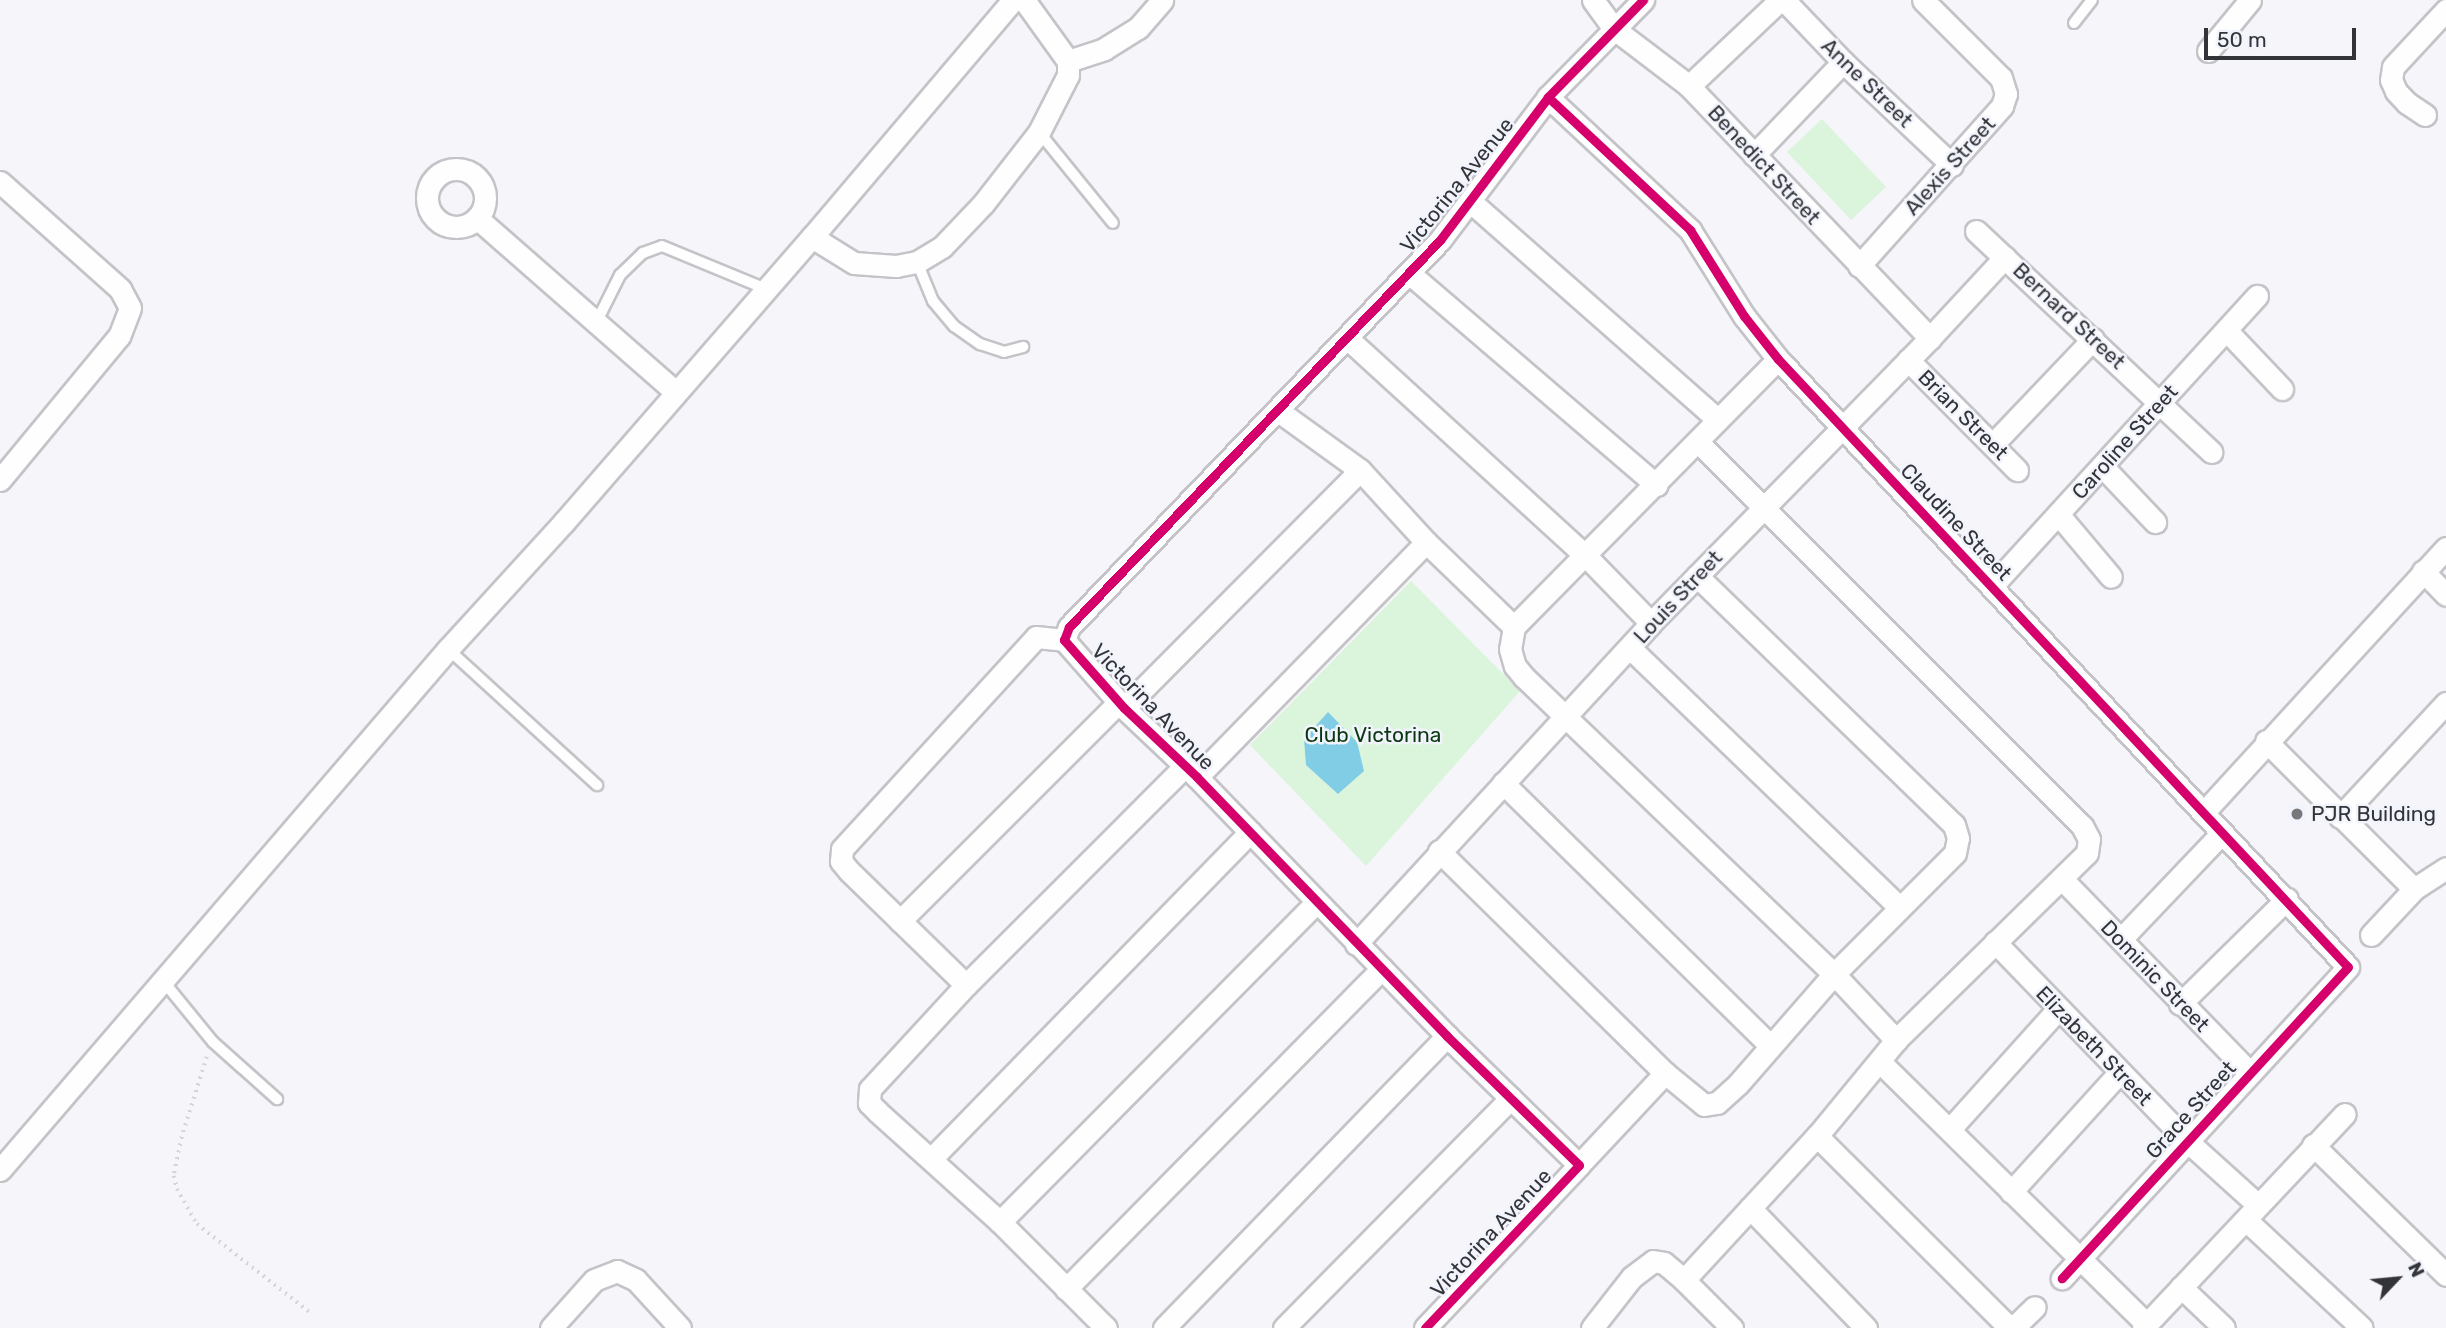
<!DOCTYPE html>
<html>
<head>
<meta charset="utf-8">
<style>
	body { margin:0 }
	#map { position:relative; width:2446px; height:1328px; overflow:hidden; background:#f5f5fa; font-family:Rubik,sans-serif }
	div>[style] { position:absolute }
	.green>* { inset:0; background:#dbf4dc }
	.water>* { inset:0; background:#81cde6 }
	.path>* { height:3.5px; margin-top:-1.75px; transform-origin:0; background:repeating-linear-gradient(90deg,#d4d5d7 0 2px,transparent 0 7px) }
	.roads { filter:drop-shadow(2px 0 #c4c4c8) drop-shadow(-2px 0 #c4c4c8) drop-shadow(0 2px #c4c4c8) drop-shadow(0 -2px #c4c4c8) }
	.service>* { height:10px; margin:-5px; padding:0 5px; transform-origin:5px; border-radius:5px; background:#fefefe }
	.minor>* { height:21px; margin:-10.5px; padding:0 10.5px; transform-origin:10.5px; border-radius:10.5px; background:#fefefe }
	.minor>.ring { margin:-10.5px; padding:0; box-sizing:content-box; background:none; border:21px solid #fefefe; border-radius:50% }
	.cycleway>* { height:9px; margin:-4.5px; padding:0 4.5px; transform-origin:4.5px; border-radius:4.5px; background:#d6006c }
	.dots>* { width:19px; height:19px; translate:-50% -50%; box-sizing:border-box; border:4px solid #f2f4fd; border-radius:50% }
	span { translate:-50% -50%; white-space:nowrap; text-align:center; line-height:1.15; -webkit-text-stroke:5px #f2f4fd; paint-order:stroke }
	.street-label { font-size:21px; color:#333437 }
	.park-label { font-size:21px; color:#0c380f }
	.poi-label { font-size:21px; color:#333437 }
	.left { translate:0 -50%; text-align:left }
	.north { position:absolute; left:2362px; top:1244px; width:70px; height:70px; -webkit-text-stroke:5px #f2f4fd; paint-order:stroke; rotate:64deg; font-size:19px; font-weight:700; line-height:28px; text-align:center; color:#333437 }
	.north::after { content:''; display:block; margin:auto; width:24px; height:32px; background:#333437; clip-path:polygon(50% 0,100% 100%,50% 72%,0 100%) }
	.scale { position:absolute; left:2204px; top:28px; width:152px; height:32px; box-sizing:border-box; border:4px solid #333437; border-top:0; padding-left:9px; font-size:21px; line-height:24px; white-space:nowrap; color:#333437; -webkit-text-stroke:5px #f2f4fd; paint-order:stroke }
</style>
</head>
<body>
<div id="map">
	<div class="green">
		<div style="clip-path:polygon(1822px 119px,1886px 187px,1851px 220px,1787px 152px)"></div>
		<div style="clip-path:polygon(1411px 581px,1520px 691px,1366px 866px,1250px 745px)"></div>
	</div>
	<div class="water">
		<div style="clip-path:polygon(1328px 712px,1357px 742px,1364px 771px,1338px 794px,1306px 765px,1304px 739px)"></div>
	</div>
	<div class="path">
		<div style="left:207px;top:1057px;width:84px;rotate:107.4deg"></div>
		<div style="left:182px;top:1137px;width:40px;rotate:102deg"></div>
		<div style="left:174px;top:1176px;width:13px;rotate:77deg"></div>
		<div style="left:177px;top:1189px;width:40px;rotate:60.3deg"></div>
		<div style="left:197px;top:1224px;width:146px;rotate:38deg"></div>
	</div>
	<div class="roads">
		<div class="service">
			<div style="left:2074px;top:23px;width:29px;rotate:-52deg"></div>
			<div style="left:1039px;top:132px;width:117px;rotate:50.9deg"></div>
			<div style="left:917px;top:262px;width:42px;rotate:67.7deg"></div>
			<div style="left:933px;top:301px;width:33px;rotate:50deg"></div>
			<div style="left:954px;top:326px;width:32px;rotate:35deg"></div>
			<div style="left:980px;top:344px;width:25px;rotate:18deg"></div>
			<div style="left:1004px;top:352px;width:20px;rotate:-15deg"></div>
			<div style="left:596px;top:323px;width:54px;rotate:-63.4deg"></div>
			<div style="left:620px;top:275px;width:32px;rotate:-44deg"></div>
			<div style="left:643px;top:253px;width:20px;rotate:-20deg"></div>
			<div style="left:662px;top:246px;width:113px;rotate:22.5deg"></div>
			<div style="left:448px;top:649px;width:202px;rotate:42.4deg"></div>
			<div style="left:164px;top:982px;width:77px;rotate:50.8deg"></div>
			<div style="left:213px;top:1042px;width:86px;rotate:41.7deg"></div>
		</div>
		<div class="minor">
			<div style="left:1593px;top:0;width:34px;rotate:54deg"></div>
			<div style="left:1613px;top:28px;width:96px;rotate:37.3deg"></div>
			<div style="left:1689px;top:86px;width:349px;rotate:46.3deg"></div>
			<div style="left:1784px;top:0;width:86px;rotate:46.4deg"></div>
			<div style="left:1843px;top:62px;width:150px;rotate:43.4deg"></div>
			<div style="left:2208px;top:51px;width:66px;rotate:-50.5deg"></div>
			<div style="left:1068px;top:61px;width:38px;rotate:-18deg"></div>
			<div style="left:1104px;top:49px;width:40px;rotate:-32deg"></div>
			<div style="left:1138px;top:28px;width:37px;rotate:-49deg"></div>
			<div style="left:1689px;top:86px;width:125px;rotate:-43.4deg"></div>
			<div style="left:1548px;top:97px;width:195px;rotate:43.1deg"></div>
			<div style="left:1690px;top:230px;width:102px;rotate:57.9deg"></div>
			<div style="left:1744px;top:316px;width:55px;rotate:51.7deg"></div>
			<div style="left:1778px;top:359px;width:833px;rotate:46.85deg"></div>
			<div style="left:2348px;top:967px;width:423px;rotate:132.6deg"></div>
			<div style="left:2425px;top:115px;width:22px;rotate:-146deg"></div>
			<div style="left:2407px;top:103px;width:16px;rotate:-133deg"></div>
			<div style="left:2396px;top:91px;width:12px;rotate:-114deg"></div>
			<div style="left:2391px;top:80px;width:13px;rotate:-81deg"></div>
			<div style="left:2393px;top:67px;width:78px;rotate:-47.1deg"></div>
			<div style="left:1754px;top:155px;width:129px;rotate:-46.3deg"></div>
			<div class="ring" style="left:427px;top:169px;width:37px;height:37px"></div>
			<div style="left:0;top:182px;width:161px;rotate:41.7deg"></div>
			<div style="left:120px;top:289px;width:21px;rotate:62deg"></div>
			<div style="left:130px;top:308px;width:30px;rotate:111deg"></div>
			<div style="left:119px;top:336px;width:187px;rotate:129.6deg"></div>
			<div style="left:1471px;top:202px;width:329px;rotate:41.4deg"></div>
			<div style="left:477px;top:218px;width:264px;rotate:41.2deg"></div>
			<div style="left:1976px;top:231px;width:323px;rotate:43.2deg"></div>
			<div style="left:812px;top:237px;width:49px;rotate:31.8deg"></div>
			<div style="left:854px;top:263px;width:42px;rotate:4.1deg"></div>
			<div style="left:896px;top:266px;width:21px;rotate:-11deg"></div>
			<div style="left:917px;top:262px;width:29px;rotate:-31deg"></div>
			<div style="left:942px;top:247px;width:59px;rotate:-46.4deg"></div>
			<div style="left:983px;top:204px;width:91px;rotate:-52.1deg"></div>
			<div style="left:1039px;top:132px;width:64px;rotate:-63deg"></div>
			<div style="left:1068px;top:75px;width:14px;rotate:-90deg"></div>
			<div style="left:1068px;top:61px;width:75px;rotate:-125.8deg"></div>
			<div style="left:1859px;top:266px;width:215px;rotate:-48.2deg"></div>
			<div style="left:2002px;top:106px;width:13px;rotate:-72deg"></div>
			<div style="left:2006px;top:94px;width:17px;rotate:-107deg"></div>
			<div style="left:2001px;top:78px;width:110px;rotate:-135deg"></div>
			<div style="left:1409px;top:273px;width:326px;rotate:40.6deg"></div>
			<div style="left:2227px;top:331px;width:80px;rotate:46.5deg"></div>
			<div style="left:1347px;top:338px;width:323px;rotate:42.4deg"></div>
			<div style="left:1586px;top:556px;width:93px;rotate:45.9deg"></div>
			<div style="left:1778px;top:359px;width:376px;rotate:134.6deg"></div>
			<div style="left:1514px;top:627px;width:22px;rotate:100deg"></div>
			<div style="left:1510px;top:649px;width:18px;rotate:74deg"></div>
			<div style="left:1515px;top:666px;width:14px;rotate:51deg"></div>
			<div style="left:1524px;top:677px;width:429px;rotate:43.8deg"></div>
			<div style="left:1834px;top:974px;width:91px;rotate:46.8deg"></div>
			<div style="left:1908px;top:360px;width:155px;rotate:45.3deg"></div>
			<div style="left:1277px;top:410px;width:102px;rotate:35.9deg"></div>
			<div style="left:1360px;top:470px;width:98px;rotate:47.5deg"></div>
			<div style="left:1426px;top:542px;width:122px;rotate:44deg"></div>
			<div style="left:1993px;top:444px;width:145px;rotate:-46.4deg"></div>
			<div style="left:2103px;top:467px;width:76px;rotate:46.6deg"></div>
			<div style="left:2058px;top:514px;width:82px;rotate:49.9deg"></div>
			<div style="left:2423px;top:571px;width:33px;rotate:46deg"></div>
			<div style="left:1992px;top:586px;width:393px;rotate:-47.6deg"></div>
			<div style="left:1630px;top:648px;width:373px;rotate:43.9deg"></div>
			<div style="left:1124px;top:708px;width:335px;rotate:-45.2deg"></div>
			<div style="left:2266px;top:741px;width:209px;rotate:45deg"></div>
			<div style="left:2414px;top:889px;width:38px;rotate:-33deg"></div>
			<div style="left:1197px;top:777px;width:328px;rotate:-45.7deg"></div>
			<div style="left:1503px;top:783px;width:375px;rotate:44.5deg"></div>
			<div style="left:2204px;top:812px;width:358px;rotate:-47.5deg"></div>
			<div style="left:2340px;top:817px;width:156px;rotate:-47.1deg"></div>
			<div style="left:1439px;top:851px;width:317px;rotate:44.5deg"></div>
			<div style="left:1665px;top:1073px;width:50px;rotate:39.4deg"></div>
			<div style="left:1704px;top:1105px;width:13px;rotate:-9deg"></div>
			<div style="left:1717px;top:1103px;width:28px;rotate:-42deg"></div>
			<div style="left:1738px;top:1084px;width:146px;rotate:-48.9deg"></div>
			<div style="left:1834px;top:974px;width:171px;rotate:-45deg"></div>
			<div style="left:1955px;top:853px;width:15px;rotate:-79deg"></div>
			<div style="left:1958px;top:838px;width:14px;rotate:-107deg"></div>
			<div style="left:1954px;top:825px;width:358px;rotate:-135.9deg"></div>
			<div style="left:2062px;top:879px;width:269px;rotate:45.9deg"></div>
			<div style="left:900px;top:921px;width:310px;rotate:-45deg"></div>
			<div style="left:2371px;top:935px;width:63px;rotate:-46.9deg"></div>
			<div style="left:2121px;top:939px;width:146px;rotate:-46.4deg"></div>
			<div style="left:1995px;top:942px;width:275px;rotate:46deg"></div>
			<div style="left:2186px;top:1140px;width:97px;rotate:42.1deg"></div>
			<div style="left:1356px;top:944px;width:436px;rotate:-47.4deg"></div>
			<div style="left:1651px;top:623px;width:399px;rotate:-45.6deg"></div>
			<div style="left:1930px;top:338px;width:110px;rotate:-47.2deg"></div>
			<div style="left:966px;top:985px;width:163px;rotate:-135.7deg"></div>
			<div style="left:849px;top:871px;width:13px;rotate:-129deg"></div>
			<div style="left:841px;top:861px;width:12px;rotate:-85deg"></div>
			<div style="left:842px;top:849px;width:287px;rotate:-47.5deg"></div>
			<div style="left:1036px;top:637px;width:28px;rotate:6deg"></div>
			<div style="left:2180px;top:1004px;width:150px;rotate:-44.5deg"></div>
			<div style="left:1880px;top:1062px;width:374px;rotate:44.5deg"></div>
			<div style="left:1950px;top:1129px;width:161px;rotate:-48deg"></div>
			<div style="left:1817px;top:1136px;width:272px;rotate:44.9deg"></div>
			<div style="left:2313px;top:1145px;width:186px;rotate:44.3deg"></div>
			<div style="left:931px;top:1159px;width:457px;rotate:-45.7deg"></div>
			<div style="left:1579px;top:1165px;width:126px;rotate:-46.9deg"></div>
			<div style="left:0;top:1170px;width:687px;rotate:-49.31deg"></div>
			<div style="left:448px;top:649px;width:172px;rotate:-47.6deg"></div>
			<div style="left:564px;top:522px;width:378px;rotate:-49deg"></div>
			<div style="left:812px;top:237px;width:311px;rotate:-49.7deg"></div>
			<div style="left:2011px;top:1192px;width:161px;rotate:-47.8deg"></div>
			<div style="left:1750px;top:1208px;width:167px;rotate:46deg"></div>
			<div style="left:2246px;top:1220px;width:158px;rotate:43deg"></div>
			<div style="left:1000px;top:1222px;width:450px;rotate:-45.3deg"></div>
			<div style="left:1684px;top:1280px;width:196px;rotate:-47.3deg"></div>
			<div style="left:1817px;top:1136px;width:124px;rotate:-50.5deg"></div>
			<div style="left:1896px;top:1040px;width:267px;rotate:-44.4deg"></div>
			<div style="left:2087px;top:853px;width:14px;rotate:-82deg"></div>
			<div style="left:2089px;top:839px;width:15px;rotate:-118deg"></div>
			<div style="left:2082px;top:826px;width:542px;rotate:-135deg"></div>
			<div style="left:2181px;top:1287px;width:59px;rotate:43.6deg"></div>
			<div style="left:1066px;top:1289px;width:450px;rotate:-45.4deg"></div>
			<div style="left:551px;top:1328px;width:64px;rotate:-48.1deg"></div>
			<div style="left:594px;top:1280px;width:25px;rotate:-21deg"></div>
			<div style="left:617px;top:1271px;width:21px;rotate:25deg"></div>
			<div style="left:636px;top:1280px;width:65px;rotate:47.5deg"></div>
			<div style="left:1106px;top:1328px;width:150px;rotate:-135deg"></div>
			<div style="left:1000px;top:1222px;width:164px;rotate:-138deg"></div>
			<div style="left:878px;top:1112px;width:13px;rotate:-135deg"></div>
			<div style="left:869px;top:1103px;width:14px;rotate:-86deg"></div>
			<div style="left:870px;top:1089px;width:142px;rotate:-47.3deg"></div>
			<div style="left:966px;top:985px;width:310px;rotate:-45deg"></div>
			<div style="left:1164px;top:1328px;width:407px;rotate:-45.9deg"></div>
			<div style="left:1284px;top:1328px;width:323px;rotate:-45.4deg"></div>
			<div style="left:1425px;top:1328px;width:224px;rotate:-46.6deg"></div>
			<div style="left:1579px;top:1165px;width:185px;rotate:-135.7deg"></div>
			<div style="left:1447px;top:1036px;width:360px;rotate:-134deg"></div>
			<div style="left:1197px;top:777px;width:100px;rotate:-136.6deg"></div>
			<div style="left:1124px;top:708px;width:91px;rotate:-131.4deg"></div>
			<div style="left:1064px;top:640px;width:14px;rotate:-69deg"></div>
			<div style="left:1069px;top:627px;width:536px;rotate:-46.21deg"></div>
			<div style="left:1440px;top:240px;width:179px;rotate:-52.9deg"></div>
			<div style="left:1548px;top:97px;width:136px;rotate:-45.6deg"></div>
			<div style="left:1592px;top:1328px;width:65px;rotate:-51.9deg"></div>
			<div style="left:1632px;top:1277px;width:26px;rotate:-37deg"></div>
			<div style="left:1653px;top:1261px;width:11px;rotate:10deg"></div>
			<div style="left:1664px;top:1263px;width:26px;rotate:40deg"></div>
			<div style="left:1684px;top:1280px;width:68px;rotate:45deg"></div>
			<div style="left:2013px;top:1328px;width:30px;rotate:-44deg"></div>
			<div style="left:2143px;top:1328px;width:294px;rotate:-46.7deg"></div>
		</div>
	</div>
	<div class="cycleway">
		<div style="left:1548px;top:97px;width:195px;rotate:43.1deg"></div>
		<div style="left:1690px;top:230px;width:102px;rotate:57.9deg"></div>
		<div style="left:1744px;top:316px;width:55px;rotate:51.7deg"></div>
		<div style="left:1778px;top:359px;width:833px;rotate:46.85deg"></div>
		<div style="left:2348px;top:967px;width:423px;rotate:132.6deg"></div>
		<div style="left:1425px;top:1328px;width:224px;rotate:-46.6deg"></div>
		<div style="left:1579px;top:1165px;width:185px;rotate:-135.7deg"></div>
		<div style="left:1447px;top:1036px;width:360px;rotate:-134deg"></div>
		<div style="left:1197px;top:777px;width:100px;rotate:-136.6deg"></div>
		<div style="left:1124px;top:708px;width:91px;rotate:-131.4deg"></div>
		<div style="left:1064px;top:640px;width:14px;rotate:-69deg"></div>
		<div style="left:1069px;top:627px;width:536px;rotate:-46.21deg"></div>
		<div style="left:1440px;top:240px;width:179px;rotate:-52.9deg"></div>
		<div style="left:1548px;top:97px;width:136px;rotate:-45.6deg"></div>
	</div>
	<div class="dots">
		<div style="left:2297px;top:814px;background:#77787b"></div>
	</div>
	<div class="street-label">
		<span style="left:1867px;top:83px;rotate:44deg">Anne Street</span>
		<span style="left:1764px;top:165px;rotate:47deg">Benedict Street</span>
		<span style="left:1950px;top:166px;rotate:-48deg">Alexis Street</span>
		<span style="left:1457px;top:185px;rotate:-51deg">Victorina Avenue</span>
		<span style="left:2069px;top:316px;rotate:43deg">Bernard Street</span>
		<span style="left:1963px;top:415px;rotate:45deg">Brian Street</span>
		<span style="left:2125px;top:442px;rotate:-48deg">Caroline Street</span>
		<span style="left:1956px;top:522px;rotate:47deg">Claudine Street</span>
		<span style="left:1678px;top:597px;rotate:-47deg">Louis Street</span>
		<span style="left:1153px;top:707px;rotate:46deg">Victorina Avenue</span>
		<span style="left:2155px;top:976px;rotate:46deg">Dominic Street</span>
		<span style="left:2094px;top:1046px;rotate:46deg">Elizabeth Street</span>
		<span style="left:2191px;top:1110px;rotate:-48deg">Grace Street</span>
		<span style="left:1491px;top:1233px;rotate:-47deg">Victorina Avenue</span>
	</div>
	<div class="park-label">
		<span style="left:1373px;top:735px">Club Victorina</span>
	</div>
	<div class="poi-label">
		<span class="left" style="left:2311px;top:814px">PJR Building</span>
	</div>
	<div class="north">N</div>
	<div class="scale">50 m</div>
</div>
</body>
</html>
